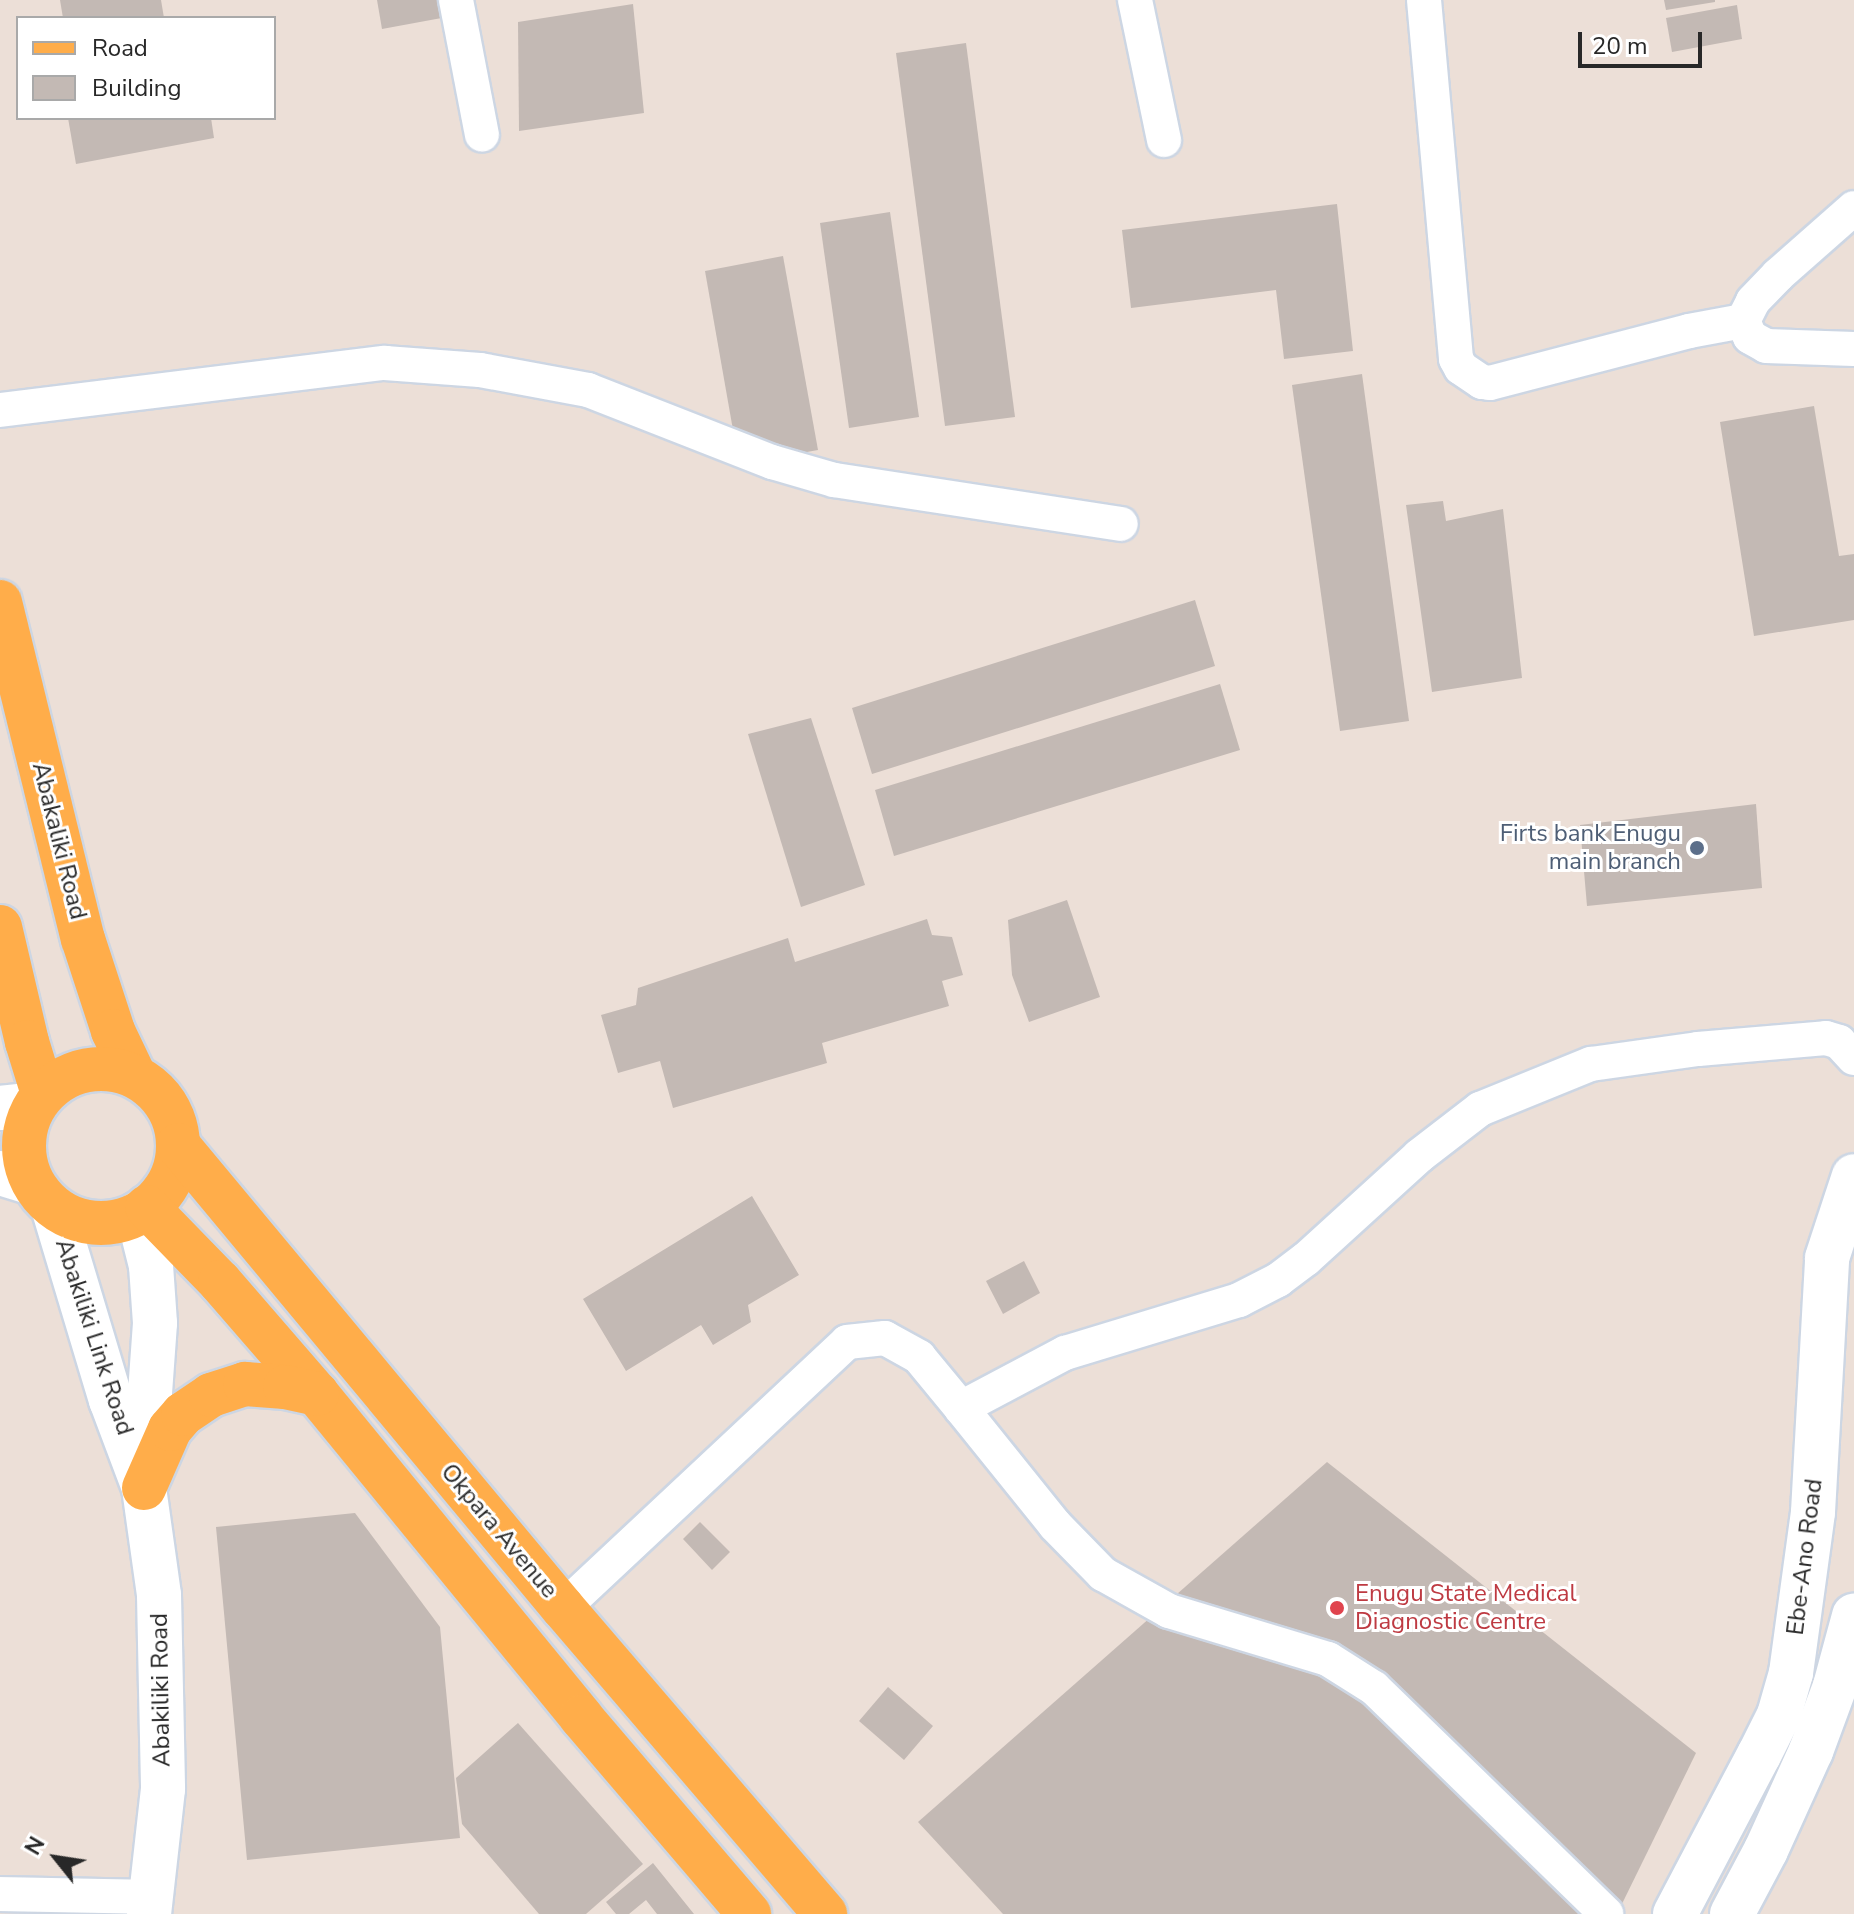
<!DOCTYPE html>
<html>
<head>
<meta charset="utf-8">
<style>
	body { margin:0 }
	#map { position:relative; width:1854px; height:1914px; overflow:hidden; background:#ecdfd7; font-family:"Nunito Sans",sans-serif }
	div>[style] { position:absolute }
	.building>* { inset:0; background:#c3b9b4 }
	.roads { filter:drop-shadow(2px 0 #cdd6e3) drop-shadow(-2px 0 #cdd6e3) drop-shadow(0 2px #cdd6e3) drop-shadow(0 -2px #cdd6e3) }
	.street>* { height:34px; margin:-17px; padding:0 17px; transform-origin:17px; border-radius:17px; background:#fff }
	.secondary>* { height:44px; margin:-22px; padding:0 22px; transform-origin:22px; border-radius:22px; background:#fff }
	.primary>* { height:44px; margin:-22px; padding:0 22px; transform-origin:22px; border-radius:22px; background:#ffad4a }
	.primary>.ring { margin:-22px; padding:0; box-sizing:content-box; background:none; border:44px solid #ffad4a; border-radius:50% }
	.dots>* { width:22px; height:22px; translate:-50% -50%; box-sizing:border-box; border:4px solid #fff; border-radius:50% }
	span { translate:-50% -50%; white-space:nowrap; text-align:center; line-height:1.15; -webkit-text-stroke:6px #fff; paint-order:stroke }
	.service-label { font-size:24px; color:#4e5e75 }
	.right { translate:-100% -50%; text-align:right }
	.street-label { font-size:24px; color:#282828 }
	.health-label { font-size:24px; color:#be3a42 }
	.left { translate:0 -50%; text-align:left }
	.legend { position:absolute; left:16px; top:16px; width:260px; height:104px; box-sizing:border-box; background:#fff; border:2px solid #a9a9a9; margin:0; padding:10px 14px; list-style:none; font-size:24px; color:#282828 }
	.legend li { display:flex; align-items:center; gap:16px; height:40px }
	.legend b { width:40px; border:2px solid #a9a9a9 }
	.north { position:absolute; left:16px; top:1818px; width:80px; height:80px; -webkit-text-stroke:6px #fff; paint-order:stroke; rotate:300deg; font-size:22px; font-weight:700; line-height:32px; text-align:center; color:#282828 }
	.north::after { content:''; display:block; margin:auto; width:28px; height:36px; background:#282828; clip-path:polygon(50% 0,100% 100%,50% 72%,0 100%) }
	.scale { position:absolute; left:1578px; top:32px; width:124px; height:36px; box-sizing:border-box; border:4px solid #282828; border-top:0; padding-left:10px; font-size:24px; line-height:28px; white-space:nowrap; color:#282828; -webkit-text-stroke:6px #fff; paint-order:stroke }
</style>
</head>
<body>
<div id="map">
	<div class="building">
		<div style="clip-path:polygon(60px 0,161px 0,164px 18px,63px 18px)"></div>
		<div style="clip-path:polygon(377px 0,445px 0,447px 17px,382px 29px)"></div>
		<div style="clip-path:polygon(1664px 0,1715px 0,1715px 2px,1666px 10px)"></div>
		<div style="clip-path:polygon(633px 4px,644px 113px,519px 131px,518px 22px)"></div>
		<div style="clip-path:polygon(1737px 5px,1742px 39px,1672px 52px,1666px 18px)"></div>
		<div style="clip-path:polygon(966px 43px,1015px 417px,945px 426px,896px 53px)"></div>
		<div style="clip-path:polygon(68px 118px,211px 118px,214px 138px,76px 164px)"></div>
		<div style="clip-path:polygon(1337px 204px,1353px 351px,1284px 359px,1276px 290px,1131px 308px,1122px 230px)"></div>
		<div style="clip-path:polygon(890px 212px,919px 417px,849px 428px,820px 223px)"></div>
		<div style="clip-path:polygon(783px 256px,818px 450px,790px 455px,733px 430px,705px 271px)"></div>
		<div style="clip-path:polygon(1362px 374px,1409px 721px,1340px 731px,1292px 385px)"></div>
		<div style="clip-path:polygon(1814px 406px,1839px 556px,1854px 554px,1854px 620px,1754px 636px,1720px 422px)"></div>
		<div style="clip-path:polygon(1443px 501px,1446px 521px,1503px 509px,1522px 678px,1432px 692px,1406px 505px)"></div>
		<div style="clip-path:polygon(1195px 600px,1215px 666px,872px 774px,852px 708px)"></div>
		<div style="clip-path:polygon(1220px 684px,1240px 750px,894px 856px,875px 790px)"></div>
		<div style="clip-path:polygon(811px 718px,865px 885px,801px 907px,748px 734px)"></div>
		<div style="clip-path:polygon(1756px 804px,1762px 888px,1587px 906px,1580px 825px)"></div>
		<div style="clip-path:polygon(1067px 900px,1100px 997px,1029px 1022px,1012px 975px,1008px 920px)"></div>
		<div style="clip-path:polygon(927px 919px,932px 935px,952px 937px,963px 975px,942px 981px,949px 1006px,822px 1043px,827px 1063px,673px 1108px,660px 1061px,618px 1073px,601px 1015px,636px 1005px,638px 988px,788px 938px,795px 962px)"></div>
		<div style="clip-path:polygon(752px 1196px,799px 1275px,748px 1305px,751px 1322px,713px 1345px,701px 1325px,626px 1371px,583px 1299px)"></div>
		<div style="clip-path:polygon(1024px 1261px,1040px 1293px,1003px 1314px,986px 1281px)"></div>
		<div style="clip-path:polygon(1327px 1462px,1696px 1753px,1617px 1914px,1003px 1914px,918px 1822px)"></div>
		<div style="clip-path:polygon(355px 1513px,440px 1627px,460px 1838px,247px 1860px,216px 1527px)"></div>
		<div style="clip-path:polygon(700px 1522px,730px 1552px,712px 1570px,683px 1539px)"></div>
		<div style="clip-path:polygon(888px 1687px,933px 1726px,904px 1760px,859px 1721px)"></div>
		<div style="clip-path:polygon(518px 1723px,643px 1864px,586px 1914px,539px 1914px,462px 1824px,456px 1778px)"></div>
		<div style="clip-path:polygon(653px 1863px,694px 1914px,657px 1914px,646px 1900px,629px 1914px,616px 1914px,606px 1902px)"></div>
	</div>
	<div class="roads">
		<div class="street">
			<div style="left:456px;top:0;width:137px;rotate:79.1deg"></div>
			<div style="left:1135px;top:0;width:143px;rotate:78.3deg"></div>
			<div style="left:1424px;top:0;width:360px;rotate:84.9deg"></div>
			<div style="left:1456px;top:359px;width:10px;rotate:61deg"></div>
			<div style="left:1461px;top:368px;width:25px;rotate:34deg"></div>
			<div style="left:1482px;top:382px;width:8px;rotate:7deg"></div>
			<div style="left:1490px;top:383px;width:206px;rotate:-14.6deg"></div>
			<div style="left:1689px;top:331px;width:55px;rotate:-10.5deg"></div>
			<div style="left:1743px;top:321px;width:22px;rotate:-63deg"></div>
			<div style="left:1753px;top:301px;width:36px;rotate:-46deg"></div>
			<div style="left:1778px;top:275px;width:101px;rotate:-41.4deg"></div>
			<div style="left:1743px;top:321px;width:17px;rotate:66deg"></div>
			<div style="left:1750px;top:337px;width:18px;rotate:29deg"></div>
			<div style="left:1766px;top:346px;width:88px;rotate:2deg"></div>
			<div style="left:0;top:410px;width:388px;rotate:-7deg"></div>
			<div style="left:385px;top:363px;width:95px;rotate:4.2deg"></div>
			<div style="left:480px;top:370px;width:110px;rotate:10.5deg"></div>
			<div style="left:588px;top:390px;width:198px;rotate:21.4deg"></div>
			<div style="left:772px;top:462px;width:65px;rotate:16.2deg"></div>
			<div style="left:834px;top:480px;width:290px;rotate:8.7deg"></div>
			<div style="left:961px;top:1408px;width:150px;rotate:51.2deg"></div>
			<div style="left:1055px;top:1525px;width:69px;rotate:45.6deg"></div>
			<div style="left:1103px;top:1574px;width:76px;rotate:29.3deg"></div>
			<div style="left:1169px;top:1611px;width:166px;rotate:16.8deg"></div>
			<div style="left:1328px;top:1659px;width:54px;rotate:32.2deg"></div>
			<div style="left:1374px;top:1688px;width:324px;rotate:44.2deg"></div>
			<div style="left:563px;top:1608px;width:389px;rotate:-43.1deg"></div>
			<div style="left:847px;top:1342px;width:38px;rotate:-6deg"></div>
			<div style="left:885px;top:1338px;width:39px;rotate:29deg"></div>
			<div style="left:919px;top:1357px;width:66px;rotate:50.5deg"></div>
			<div style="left:961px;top:1408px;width:118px;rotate:-27.9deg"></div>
			<div style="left:1065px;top:1353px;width:182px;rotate:-16.9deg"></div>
			<div style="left:1239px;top:1300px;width:44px;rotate:-27.1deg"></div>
			<div style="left:1278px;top:1280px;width:35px;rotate:-37deg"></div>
			<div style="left:1306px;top:1259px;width:153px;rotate:-42.3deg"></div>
			<div style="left:1419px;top:1156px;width:77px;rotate:-37.6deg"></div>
			<div style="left:1480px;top:1109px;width:120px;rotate:-22.1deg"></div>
			<div style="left:1591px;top:1064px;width:108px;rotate:-8deg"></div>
			<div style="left:1698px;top:1049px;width:128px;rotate:-4.9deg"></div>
			<div style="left:1826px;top:1038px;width:14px;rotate:17deg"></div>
			<div style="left:1839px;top:1042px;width:22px;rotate:47deg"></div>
			<div style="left:0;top:1894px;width:153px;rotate:1.1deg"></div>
		</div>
		<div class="secondary">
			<div style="left:0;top:1108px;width:36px;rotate:-6deg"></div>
			<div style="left:0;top:1173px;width:34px;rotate:17deg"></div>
			<div style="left:53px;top:1207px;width:202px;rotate:73.3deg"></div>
			<div style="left:111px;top:1400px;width:94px;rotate:69.4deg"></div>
			<div style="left:144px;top:1488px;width:108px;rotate:82deg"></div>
			<div style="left:159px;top:1595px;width:194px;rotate:88.8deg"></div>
			<div style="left:163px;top:1789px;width:126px;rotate:96.4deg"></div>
			<div style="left:138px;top:1466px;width:74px;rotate:-80.7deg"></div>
			<div style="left:150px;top:1393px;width:70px;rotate:-85.9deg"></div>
			<div style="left:155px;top:1323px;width:57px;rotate:-94deg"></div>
			<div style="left:151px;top:1266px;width:54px;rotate:-104deg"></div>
			<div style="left:1675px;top:1914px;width:180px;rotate:-62.2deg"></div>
			<div style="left:1759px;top:1755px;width:45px;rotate:-63.4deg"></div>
			<div style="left:1779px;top:1715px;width:44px;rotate:-74.1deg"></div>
			<div style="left:1791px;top:1673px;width:162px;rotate:-82.2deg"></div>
			<div style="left:1813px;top:1512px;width:254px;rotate:-86.8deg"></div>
			<div style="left:1827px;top:1258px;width:86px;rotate:-71.8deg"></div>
			<div style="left:1732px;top:1914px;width:72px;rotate:-62deg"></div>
			<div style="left:1766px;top:1850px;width:109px;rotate:-65.6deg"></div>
			<div style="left:1811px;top:1751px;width:69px;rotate:-69.7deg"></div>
			<div style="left:1835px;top:1686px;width:73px;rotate:-74.8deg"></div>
		</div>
		<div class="primary">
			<div style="left:0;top:602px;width:347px;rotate:76.2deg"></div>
			<div style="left:83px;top:939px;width:97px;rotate:71.9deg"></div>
			<div style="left:113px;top:1031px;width:49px;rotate:64.5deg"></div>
			<div style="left:0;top:927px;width:118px;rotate:76.8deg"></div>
			<div style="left:27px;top:1042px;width:54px;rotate:72.9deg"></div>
			<div class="ring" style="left:24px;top:1069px;width:110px;height:110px"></div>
			<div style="left:178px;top:1145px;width:602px;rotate:50.26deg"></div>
			<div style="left:563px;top:1608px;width:403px;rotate:49.4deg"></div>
			<div style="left:147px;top:1207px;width:105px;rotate:45.8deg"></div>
			<div style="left:220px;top:1282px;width:148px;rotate:49.1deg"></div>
			<div style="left:317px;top:1394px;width:417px;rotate:50.7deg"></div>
			<div style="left:581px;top:1717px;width:259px;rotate:49.5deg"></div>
			<div style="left:144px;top:1488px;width:64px;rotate:-66.2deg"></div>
			<div style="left:170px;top:1429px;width:20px;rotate:-49deg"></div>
			<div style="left:183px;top:1414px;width:34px;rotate:-34deg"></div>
			<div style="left:211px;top:1395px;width:36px;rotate:-18deg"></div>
			<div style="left:245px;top:1384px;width:40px;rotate:4.3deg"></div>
			<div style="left:285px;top:1387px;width:33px;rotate:12deg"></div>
		</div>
	</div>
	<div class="dots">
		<div style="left:1697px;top:848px;background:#5c6f8a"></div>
		<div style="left:1337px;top:1608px;background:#e0444e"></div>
	</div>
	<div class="service-label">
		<span class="right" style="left:1681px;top:848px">Firts bank Enugu<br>main branch</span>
	</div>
	<div class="street-label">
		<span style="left:59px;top:841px;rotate:76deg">Abakaliki Road</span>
		<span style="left:94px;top:1337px;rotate:72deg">Abakiliki Link Road</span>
		<span style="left:499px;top:1531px;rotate:50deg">Okpara Avenue</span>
		<span style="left:1805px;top:1557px;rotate:-83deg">Ebe-Ano Road</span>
		<span style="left:161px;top:1690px;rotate:-91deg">Abakiliki Road</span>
	</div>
	<div class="health-label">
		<span class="left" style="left:1355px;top:1608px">Enugu State Medical<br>Diagnostic Centre</span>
	</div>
	<ul class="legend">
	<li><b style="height:10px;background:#ffad4a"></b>Road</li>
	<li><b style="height:22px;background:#c3b9b4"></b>Building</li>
	</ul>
	<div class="north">N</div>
	<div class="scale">20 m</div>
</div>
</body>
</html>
